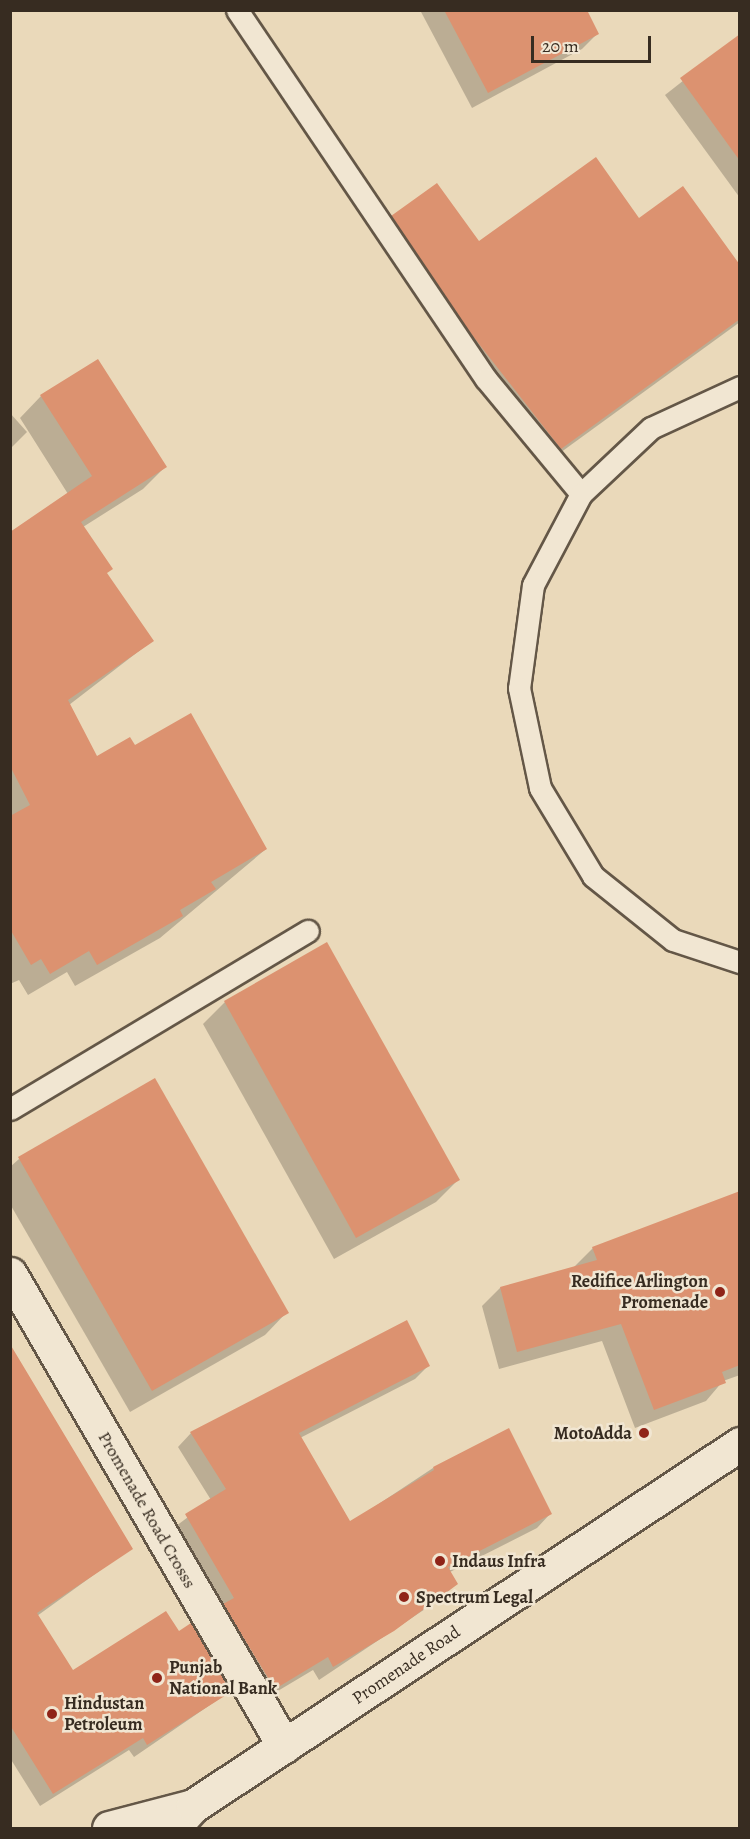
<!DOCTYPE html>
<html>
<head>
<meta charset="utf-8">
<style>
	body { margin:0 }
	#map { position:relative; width:750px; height:1839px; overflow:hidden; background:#ead9ba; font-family:Alegreya,serif }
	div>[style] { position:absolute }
	.shadow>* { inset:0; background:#0003 }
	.building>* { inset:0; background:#dc9270 }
	.roads { filter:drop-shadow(2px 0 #645747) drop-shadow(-2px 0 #645747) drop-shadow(0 2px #645747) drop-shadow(0 -2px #645747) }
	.lane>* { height:21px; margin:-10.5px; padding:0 10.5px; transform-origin:10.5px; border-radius:10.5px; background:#f1e6d2 }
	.street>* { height:33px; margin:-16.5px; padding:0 16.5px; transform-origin:16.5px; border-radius:16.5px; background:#f1e6d2 }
	.secondary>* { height:33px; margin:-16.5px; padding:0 16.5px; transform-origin:16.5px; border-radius:16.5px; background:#f1e6d2 }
	.dots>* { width:16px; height:16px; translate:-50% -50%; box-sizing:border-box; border:3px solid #f1e6d2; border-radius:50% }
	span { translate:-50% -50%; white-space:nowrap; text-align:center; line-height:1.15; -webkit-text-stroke:5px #f1e6d2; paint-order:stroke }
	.poi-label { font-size:18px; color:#372c21; font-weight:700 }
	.right { translate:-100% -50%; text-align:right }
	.left { translate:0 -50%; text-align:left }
	.street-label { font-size:18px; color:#372c21 }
	.frame { position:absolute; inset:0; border:12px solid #372c21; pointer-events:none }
	.scale { position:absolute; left:531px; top:36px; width:120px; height:27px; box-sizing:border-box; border:3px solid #372c21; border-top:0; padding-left:8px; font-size:18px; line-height:21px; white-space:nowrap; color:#372c21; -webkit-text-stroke:4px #f1e6d2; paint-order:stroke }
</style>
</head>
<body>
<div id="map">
	<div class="shadow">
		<div style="clip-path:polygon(420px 10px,585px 10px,598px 33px,582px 49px,472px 108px)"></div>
		<div style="clip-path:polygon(740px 36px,740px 198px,665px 95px)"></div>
		<div style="clip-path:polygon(392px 217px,478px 243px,639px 220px,740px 267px,740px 322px,542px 466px,448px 344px,374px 234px)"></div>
		<div style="clip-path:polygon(41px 396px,165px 467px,143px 489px,83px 527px,106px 574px,152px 641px,69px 705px,97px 758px,134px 747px,266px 849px,160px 938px,75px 986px,67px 972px,28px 995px,19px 980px,10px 984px,10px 533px,68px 494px,20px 418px)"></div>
		<div style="clip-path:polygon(10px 413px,27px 432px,10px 449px)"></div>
		<div style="clip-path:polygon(225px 1002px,458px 1180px,436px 1202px,334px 1259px,203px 1024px)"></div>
		<div style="clip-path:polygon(19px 1159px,287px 1312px,265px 1335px,130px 1412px,10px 1204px,10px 1167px)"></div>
		<div style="clip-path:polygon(740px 1192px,740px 1375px,723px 1381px,706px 1401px,635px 1428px,602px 1341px,499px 1369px,482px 1306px,500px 1288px,573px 1268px,593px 1248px)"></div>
		<div style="clip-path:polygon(10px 1349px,131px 1548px,37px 1616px,72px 1672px,178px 1633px,229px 1692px,134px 1757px,129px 1750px,40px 1806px,10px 1758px)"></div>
		<div style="clip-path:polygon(429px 1365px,415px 1379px,300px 1438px,350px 1523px,433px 1468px,550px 1514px,537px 1528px,450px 1572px,456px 1583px,443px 1597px,319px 1680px,313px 1670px,261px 1701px,172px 1529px,211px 1500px,178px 1447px,191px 1433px)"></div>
	</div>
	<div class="building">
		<div style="clip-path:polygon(444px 10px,587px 10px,599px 34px,488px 93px)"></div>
		<div style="clip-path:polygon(740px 34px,740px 161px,680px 78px)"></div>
		<div style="clip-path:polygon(596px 157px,639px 218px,683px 186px,740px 265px,740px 319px,561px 449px,465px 326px,391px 216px,437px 183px,479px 241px)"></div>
		<div style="clip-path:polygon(98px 359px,167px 467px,81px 522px,113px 569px,107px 573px,154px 641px,68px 700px,97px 756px,130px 737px,135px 745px,191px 713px,267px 849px,211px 882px,216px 889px,180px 910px,183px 916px,97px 965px,89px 951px,50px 974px,41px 959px,31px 965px,10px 929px,10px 816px,30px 805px,10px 766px,10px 532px,92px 476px,40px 395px)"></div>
		<div style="clip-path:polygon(327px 942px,460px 1180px,356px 1238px,224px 1001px)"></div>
		<div style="clip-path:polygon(155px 1078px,289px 1313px,152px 1391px,18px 1157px)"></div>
		<div style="clip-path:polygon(740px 1191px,740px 1365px,722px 1372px,726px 1383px,654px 1410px,621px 1324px,517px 1352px,500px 1287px,597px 1260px,592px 1247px)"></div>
		<div style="clip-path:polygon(407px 1320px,430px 1366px,299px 1433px,350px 1521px,434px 1470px,433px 1467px,509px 1428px,552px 1514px,448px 1567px,458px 1584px,394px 1631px,333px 1667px,328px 1657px,275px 1689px,223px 1604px,234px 1598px,185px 1514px,226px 1489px,190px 1432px)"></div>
		<div style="clip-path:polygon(10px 1344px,133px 1549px,37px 1613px,73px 1670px,166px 1611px,179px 1631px,191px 1623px,231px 1692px,147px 1745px,143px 1738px,53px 1794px,10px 1725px)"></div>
	</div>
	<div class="roads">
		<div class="lane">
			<div style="left:237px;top:10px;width:445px;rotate:56deg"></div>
			<div style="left:486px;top:379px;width:149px;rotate:50.4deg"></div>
			<div style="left:740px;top:387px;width:98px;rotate:155.3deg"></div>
			<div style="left:651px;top:428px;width:96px;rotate:136.7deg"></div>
			<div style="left:581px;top:494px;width:103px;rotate:117.8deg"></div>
			<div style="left:533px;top:585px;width:104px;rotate:97.7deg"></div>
			<div style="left:519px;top:688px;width:102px;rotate:78.1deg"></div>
			<div style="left:540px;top:788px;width:103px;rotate:58.9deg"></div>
			<div style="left:593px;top:876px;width:102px;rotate:38.7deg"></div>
			<div style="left:673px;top:940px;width:71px;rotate:18.2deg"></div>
			<div style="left:10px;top:1109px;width:347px;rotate:-30.9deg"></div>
		</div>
		<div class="street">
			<div style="left:10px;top:1274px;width:546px;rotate:59.86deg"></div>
		</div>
		<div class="secondary">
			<div style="left:109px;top:1828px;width:87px;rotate:-14.7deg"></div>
			<div style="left:173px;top:1828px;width:30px;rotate:-48deg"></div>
			<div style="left:193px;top:1806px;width:656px;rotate:-33.5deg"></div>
		</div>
	</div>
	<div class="dots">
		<div style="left:720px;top:1292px;background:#8f2418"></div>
		<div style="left:644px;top:1433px;background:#8f2418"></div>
		<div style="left:440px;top:1561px;background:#8f2418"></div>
		<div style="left:404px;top:1597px;background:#8f2418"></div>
		<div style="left:157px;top:1678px;background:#8f2418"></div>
		<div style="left:52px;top:1714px;background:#8f2418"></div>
	</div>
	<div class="poi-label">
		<span class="right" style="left:708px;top:1292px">Redifice Arlington<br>Promenade</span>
		<span class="right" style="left:632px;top:1433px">MotoAdda</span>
		<span class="left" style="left:452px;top:1561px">Indaus Infra</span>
		<span class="left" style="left:416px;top:1597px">Spectrum Legal</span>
		<span class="left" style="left:169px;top:1678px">Punjab<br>National Bank</span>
		<span class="left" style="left:64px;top:1714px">Hindustan<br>Petroleum</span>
	</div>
	<div class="street-label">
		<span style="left:147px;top:1510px;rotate:60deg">Promenade Road Crosss</span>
		<span style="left:406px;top:1665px;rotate:-34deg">Promenade Road</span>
	</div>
	<div class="frame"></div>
	<div class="scale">20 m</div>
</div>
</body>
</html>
